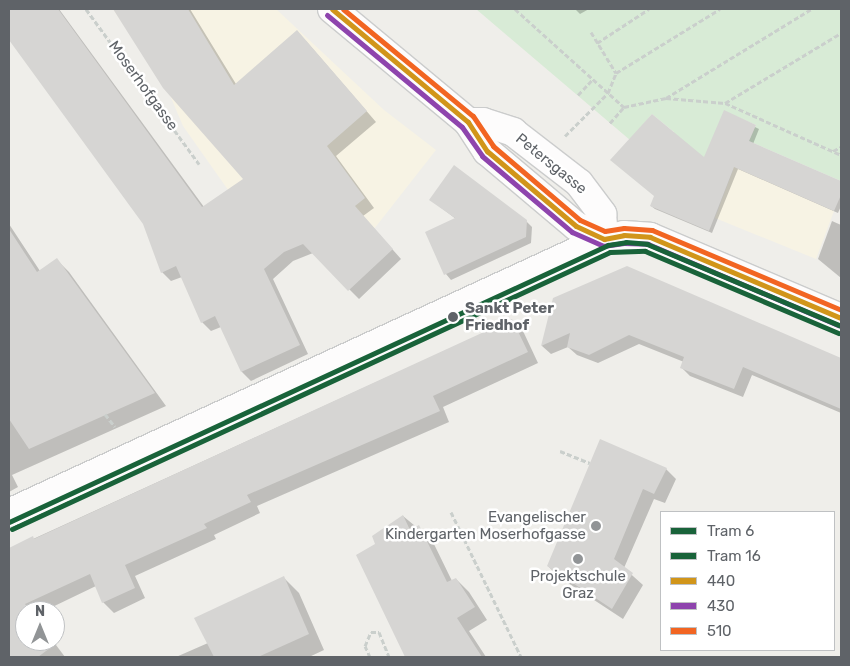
<!DOCTYPE html>
<html>
<head>
<meta charset="utf-8">
<style>
	body { margin:0 }
	#map { position:relative; width:850px; height:666px; overflow:hidden; background:#efeeea; font-family:Rubik,sans-serif }
	div>[style] { position:absolute }
	.commercial>* { inset:0; background:#f7f3e4 }
	.green>* { inset:0; background:#d8ebd6 }
	.shadow>* { inset:0; background:#0003 }
	.building>* { inset:0; background:#d6d5d3 }
	.path>* { height:3px; margin-top:-1.5px; transform-origin:0; background:repeating-linear-gradient(90deg,#cacfcc 0 5px,transparent 0 7.5px) }
	.roads { filter:drop-shadow(1px 0 #cbcccc) drop-shadow(-1px 0 #cbcccc) drop-shadow(0 1px #cbcccc) drop-shadow(0 -1px #cbcccc) }
	.tertiary>* { height:28px; margin:-14px; padding:0 14px; transform-origin:14px; border-radius:14px; background:#fdfcfc }
	.secondary>* { height:28px; margin:-14px; padding:0 14px; transform-origin:14px; border-radius:14px; background:#fdfcfc }
	.bus-1>* { height:5px; margin:-2.5px; padding:0 2.5px; transform-origin:2.5px; border-radius:2.5px; background:#d1951a }
	.bus-2>* { height:5px; margin:-2.5px; padding:0 2.5px; transform-origin:2.5px; border-radius:2.5px; background:#8e44ad }
	.bus-3>* { height:5px; margin:-2.5px; padding:0 2.5px; transform-origin:2.5px; border-radius:2.5px; background:#f26522 }
	.tram-1>* { height:5px; margin:-2.5px; padding:0 2.5px; transform-origin:2.5px; border-radius:2.5px; background:#19633a }
	.tram-2>* { height:5px; margin:-2.5px; padding:0 2.5px; transform-origin:2.5px; border-radius:2.5px; background:#19633a }
	.dots>* { width:14px; height:14px; translate:-50% -50%; box-sizing:border-box; border:2px solid #fff; border-radius:50% }
	span { translate:-50% -50%; white-space:nowrap; text-align:center; line-height:1.15; -webkit-text-stroke:5px #fff; paint-order:stroke }
	.street-label { font-size:15px; color:#5f6368 }
	.stop-label { font-size:15px; color:#5f6368; font-weight:700 }
	.left { translate:0 -50%; text-align:left }
	.poi-label { font-size:15px; color:#5f6368 }
	.right { translate:-100% -50%; text-align:right }
	.frame { position:absolute; inset:0; border:10px solid #5f6368; pointer-events:none }
	.legend { position:absolute; left:660px; top:511px; width:175px; height:140px; box-sizing:border-box; background:#fff; border:1px solid #bfc1c3; margin:0; padding:6px 9px; list-style:none; font-size:15px; color:#5f6368 }
	.legend li { display:flex; align-items:center; gap:10px; height:25px }
	.legend b { width:25px; border:1px solid #bfc1c3 }
	.north { position:absolute; left:15px; top:601px; width:50px; height:50px; box-sizing:border-box; background:#fff; border:1px solid #bfc1c3; border-radius:50%; rotate:0deg; font-size:14px; font-weight:700; line-height:20px; text-align:center; color:#5f6368 }
	.north::after { content:''; display:block; margin:auto; width:18px; height:22px; background:#919496; clip-path:polygon(50% 0,100% 100%,50% 72%,0 100%) }
</style>
</head>
<body>
<div id="map">
	<div class="commercial">
		<div style="clip-path:polygon(113px 9px,276px 9px,384px 110px,436px 150px,374px 229px,257px 231px,183px 126px,169px 93px)"></div>
		<div style="clip-path:polygon(723px 153px,760px 178px,834px 211px,816px 259px,715px 218px,733px 170px)"></div>
	</div>
	<div class="green">
		<div style="clip-path:polygon(476px 9px,841px 9px,841px 181px,749px 141px,756px 125px,724px 111px,717px 163px,675px 146px,674px 132px,652px 114px,630px 140px)"></div>
	</div>
	<div class="shadow">
		<div style="clip-path:polygon(9px 9px,59px 9px,204px 207px,245px 179px,164px 87px,115px 9px,190px 9px,236px 84px,306px 41px,376px 122px,336px 156px,374px 208px,363px 216px,401px 259px,359px 299px,313px 253px,293px 261px,273px 279px,308px 354px,251px 381px,242px 372px,221px 327px,211px 331px,202px 322px,182px 277px,171px 281px,162px 272px,144px 223px,9px 38px)"></div>
		<div style="clip-path:polygon(575px 9px,589px 9px,580px 14px)"></div>
		<div style="clip-path:polygon(724px 112px,759px 129px,753px 144px,841px 182px,841px 206px,838px 213px,738px 169px,712px 233px,655px 209px,651px 206px,705px 159px)"></div>
		<div style="clip-path:polygon(431px 200px,526px 221px,532px 227px,531px 243px,451px 280px,446px 274px,456px 219px)"></div>
		<div style="clip-path:polygon(832px 221px,841px 225px,841px 278px,818px 259px)"></div>
		<div style="clip-path:polygon(9px 224px,40px 271px,57px 260px,69px 272px,166px 406px,12px 475px,18px 487px,9px 492px)"></div>
		<div style="clip-path:polygon(627px 267px,841px 359px,841px 413px,752px 375px,743px 397px,690px 376px,681px 367px,684px 362px,639px 344px,598px 363px,577px 355px,568px 347px,551px 354px,542px 346px,554px 299px)"></div>
		<div style="clip-path:polygon(512px 320px,523px 331px,538px 363px,443px 407px,449px 422px,257px 506px,260px 513px,214px 535px,216px 539px,135px 576px,145px 598px,114px 613px,103px 602px,96px 586px,44px 611px,25px 611px,25px 641px,53px 641px,65px 657px,9px 657px,9px 550px)"></div>
		<div style="clip-path:polygon(666px 469px,676px 479px,665px 503px,654px 499px,624px 568px,643px 585px,623px 619px,559px 577px,548px 566px)"></div>
		<div style="clip-path:polygon(403px 516px,432px 540px,452px 581px,456px 579px,469px 592px,487px 620px,469px 631px,486px 657px,406px 657px,357px 555px,377px 545px)"></div>
		<div style="clip-path:polygon(283px 577px,299px 593px,324px 650px,309px 657px,176px 657px,208px 643px)"></div>
	</div>
	<div class="building">
		<div style="clip-path:polygon(9px 9px,58px 9px,202px 207px,243px 179px,163px 88px,113px 9px,188px 9px,234px 85px,297px 30px,367px 111px,327px 146px,365px 198px,355px 206px,393px 249px,348px 291px,303px 244px,284px 252px,264px 269px,300px 345px,241px 372px,215px 316px,201px 323px,176px 266px,161px 273px,143px 224px,9px 40px)"></div>
		<div style="clip-path:polygon(724px 110px,756px 125px,749px 141px,841px 181px,841px 195px,834px 211px,734px 167px,709px 231px,650px 206px,654px 196px,610px 160px,652px 114px,704px 157px)"></div>
		<div style="clip-path:polygon(454px 165px,527px 220px,526px 237px,444px 275px,425px 232px,455px 218px,429px 200px)"></div>
		<div style="clip-path:polygon(9px 229px,37px 272px,57px 258px,155px 393px,29px 449px,9px 419px)"></div>
		<div style="clip-path:polygon(627px 266px,841px 358px,841px 409px,743px 367px,734px 389px,680px 368px,684px 357px,629px 335px,589px 355px,567px 347px,570px 333px,541px 346px,553px 298px)"></div>
		<div style="clip-path:polygon(512px 319px,528px 352px,433px 396px,440px 411px,247px 495px,251px 502px,204px 524px,207px 528px,125px 565px,135px 588px,102px 603px,90px 574px,25px 604px,30px 611px,25px 611px,25px 641px,51px 641px,54px 645px,38px 657px,9px 657px,9px 548px,33px 536px,34px 539px)"></div>
		<div style="clip-path:polygon(600px 439px,667px 468px,654px 494px,643px 489px,614px 559px,633px 573px,612px 609px,547px 566px)"></div>
		<div style="clip-path:polygon(403px 515px,410px 530px,419px 525px,447px 582px,456px 578px,475px 607px,457px 618px,482px 657px,405px 657px,356px 555px,375px 544px,372px 536px)"></div>
		<div style="clip-path:polygon(284px 576px,309px 634px,258px 657px,214px 657px,194px 618px)"></div>
	</div>
	<div class="path">
		<div style="left:86px;top:9px;width:192px;rotate:53.9deg"></div>
		<div style="left:515px;top:9px;width:147px;rotate:42deg"></div>
		<div style="left:591px;top:32px;width:48px;rotate:58.6deg"></div>
		<div style="left:597px;top:43px;width:62px;rotate:-33.2deg"></div>
		<div style="left:578px;top:95px;width:22px;rotate:-47deg"></div>
		<div style="left:666px;top:98px;width:59px;rotate:4.8deg"></div>
		<div style="left:725px;top:103px;width:127px;rotate:24.1deg"></div>
		<div style="left:725px;top:103px;width:135px;rotate:-31.1deg"></div>
		<div style="left:610px;top:123px;width:21px;rotate:-49deg"></div>
		<div style="left:624px;top:107px;width:43px;rotate:-12.1deg"></div>
		<div style="left:666px;top:98px;width:170px;rotate:-31.5deg"></div>
		<div style="left:565px;top:136px;width:61px;rotate:-45deg"></div>
		<div style="left:608px;top:93px;width:22px;rotate:-68deg"></div>
		<div style="left:616px;top:73px;width:122px;rotate:-31.6deg"></div>
		<div style="left:833px;top:151px;width:9px;rotate:-27deg"></div>
		<div style="left:105px;top:414px;width:16px;rotate:52deg"></div>
		<div style="left:560px;top:451px;width:32px;rotate:22deg"></div>
		<div style="left:451px;top:512px;width:161px;rotate:64.2deg"></div>
		<div style="left:370px;top:657px;width:12px;rotate:-114deg"></div>
		<div style="left:365px;top:646px;width:15px;rotate:-67deg"></div>
		<div style="left:371px;top:632px;width:8px"></div>
		<div style="left:379px;top:632px;width:27px;rotate:68deg"></div>
	</div>
	<div class="roads">
		<div class="tertiary">
			<div style="left:9px;top:513px;width:655px;rotate:-24.73deg"></div>
		</div>
		<div class="secondary">
			<div style="left:332px;top:9px;width:177px;rotate:39.7deg"></div>
			<div style="left:468px;top:122px;width:35px;rotate:57deg"></div>
			<div style="left:487px;top:151px;width:116px;rotate:40.1deg"></div>
			<div style="left:576px;top:226px;width:31px;rotate:25deg"></div>
			<div style="left:604px;top:239px;width:20px;rotate:-11deg"></div>
			<div style="left:624px;top:235px;width:26px;rotate:4deg"></div>
			<div style="left:650px;top:237px;width:207px;rotate:23deg"></div>
			<div style="left:468px;top:122px;width:15px"></div>
			<div style="left:483px;top:122px;width:32px;rotate:18deg"></div>
			<div style="left:513px;top:132px;width:83px;rotate:37.7deg"></div>
			<div style="left:579px;top:183px;width:39px;rotate:53deg"></div>
			<div style="left:602px;top:214px;width:25px;rotate:85deg"></div>
		</div>
	</div>
	<div class="bus-1">
		<div style="left:332px;top:9px;width:177px;rotate:39.7deg"></div>
		<div style="left:468px;top:122px;width:35px;rotate:57deg"></div>
		<div style="left:487px;top:151px;width:116px;rotate:40.1deg"></div>
		<div style="left:576px;top:226px;width:31px;rotate:25deg"></div>
		<div style="left:604px;top:239px;width:20px;rotate:-11deg"></div>
		<div style="left:624px;top:235px;width:26px;rotate:4deg"></div>
		<div style="left:650px;top:237px;width:207px;rotate:23deg"></div>
	</div>
	<div class="bus-2">
		<div style="left:327px;top:15px;width:175px;rotate:39.7deg"></div>
		<div style="left:462px;top:127px;width:35px;rotate:55deg"></div>
		<div style="left:482px;top:156px;width:118px;rotate:40.2deg"></div>
		<div style="left:572px;top:232px;width:34px;rotate:24deg"></div>
		<div style="left:603px;top:246px;width:21px;rotate:-8deg"></div>
		<div style="left:624px;top:243px;width:24px;rotate:2deg"></div>
		<div style="left:648px;top:244px;width:207px;rotate:23.1deg"></div>
	</div>
	<div class="bus-3">
		<div style="left:343px;top:9px;width:168px;rotate:39.5deg"></div>
		<div style="left:473px;top:116px;width:36px;rotate:56deg"></div>
		<div style="left:493px;top:146px;width:114px;rotate:40.4deg"></div>
		<div style="left:580px;top:220px;width:27px;rotate:24deg"></div>
		<div style="left:605px;top:231px;width:19px;rotate:-9deg"></div>
		<div style="left:624px;top:228px;width:28px;rotate:4deg"></div>
		<div style="left:652px;top:230px;width:205px;rotate:22.9deg"></div>
	</div>
	<div class="tram-1">
		<div style="left:9px;top:522px;width:660px;rotate:-24.82deg"></div>
		<div style="left:608px;top:245px;width:18px;rotate:-9deg"></div>
		<div style="left:626px;top:242px;width:21px;rotate:5deg"></div>
		<div style="left:647px;top:244px;width:211px;rotate:22.9deg"></div>
	</div>
	<div class="tram-2">
		<div style="left:12px;top:529px;width:659px;rotate:-24.85deg"></div>
		<div style="left:610px;top:252px;width:35px;rotate:-2deg"></div>
		<div style="left:645px;top:251px;width:210px;rotate:23deg"></div>
	</div>
	<div class="dots">
		<div style="left:453px;top:317px;background:#5f6368"></div>
		<div style="left:596px;top:526px;background:#919496"></div>
		<div style="left:578px;top:559px;background:#919496"></div>
	</div>
	<div class="street-label">
		<span style="left:143px;top:86px;rotate:54deg">Moserhofgasse</span>
		<span style="left:551px;top:164px;rotate:39deg">Petersgasse</span>
	</div>
	<div class="stop-label">
		<span class="left" style="left:465px;top:317px">Sankt Peter<br>Friedhof</span>
	</div>
	<div class="poi-label">
		<span class="right" style="left:586px;top:526px">Evangelischer<br>Kindergarten Moserhofgasse</span>
		<span style="left:578px;top:585px">Projektschule<br>Graz</span>
	</div>
	<div class="frame"></div>
	<ul class="legend">
	<li><b style="height:6px;background:#19633a"></b>Tram 6</li>
	<li><b style="height:6px;background:#19633a"></b>Tram 16</li>
	<li><b style="height:6px;background:#d1951a"></b>440</li>
	<li><b style="height:6px;background:#8e44ad"></b>430</li>
	<li><b style="height:6px;background:#f26522"></b>510</li>
	</ul>
	<div class="north">N</div>
</div>
</body>
</html>
